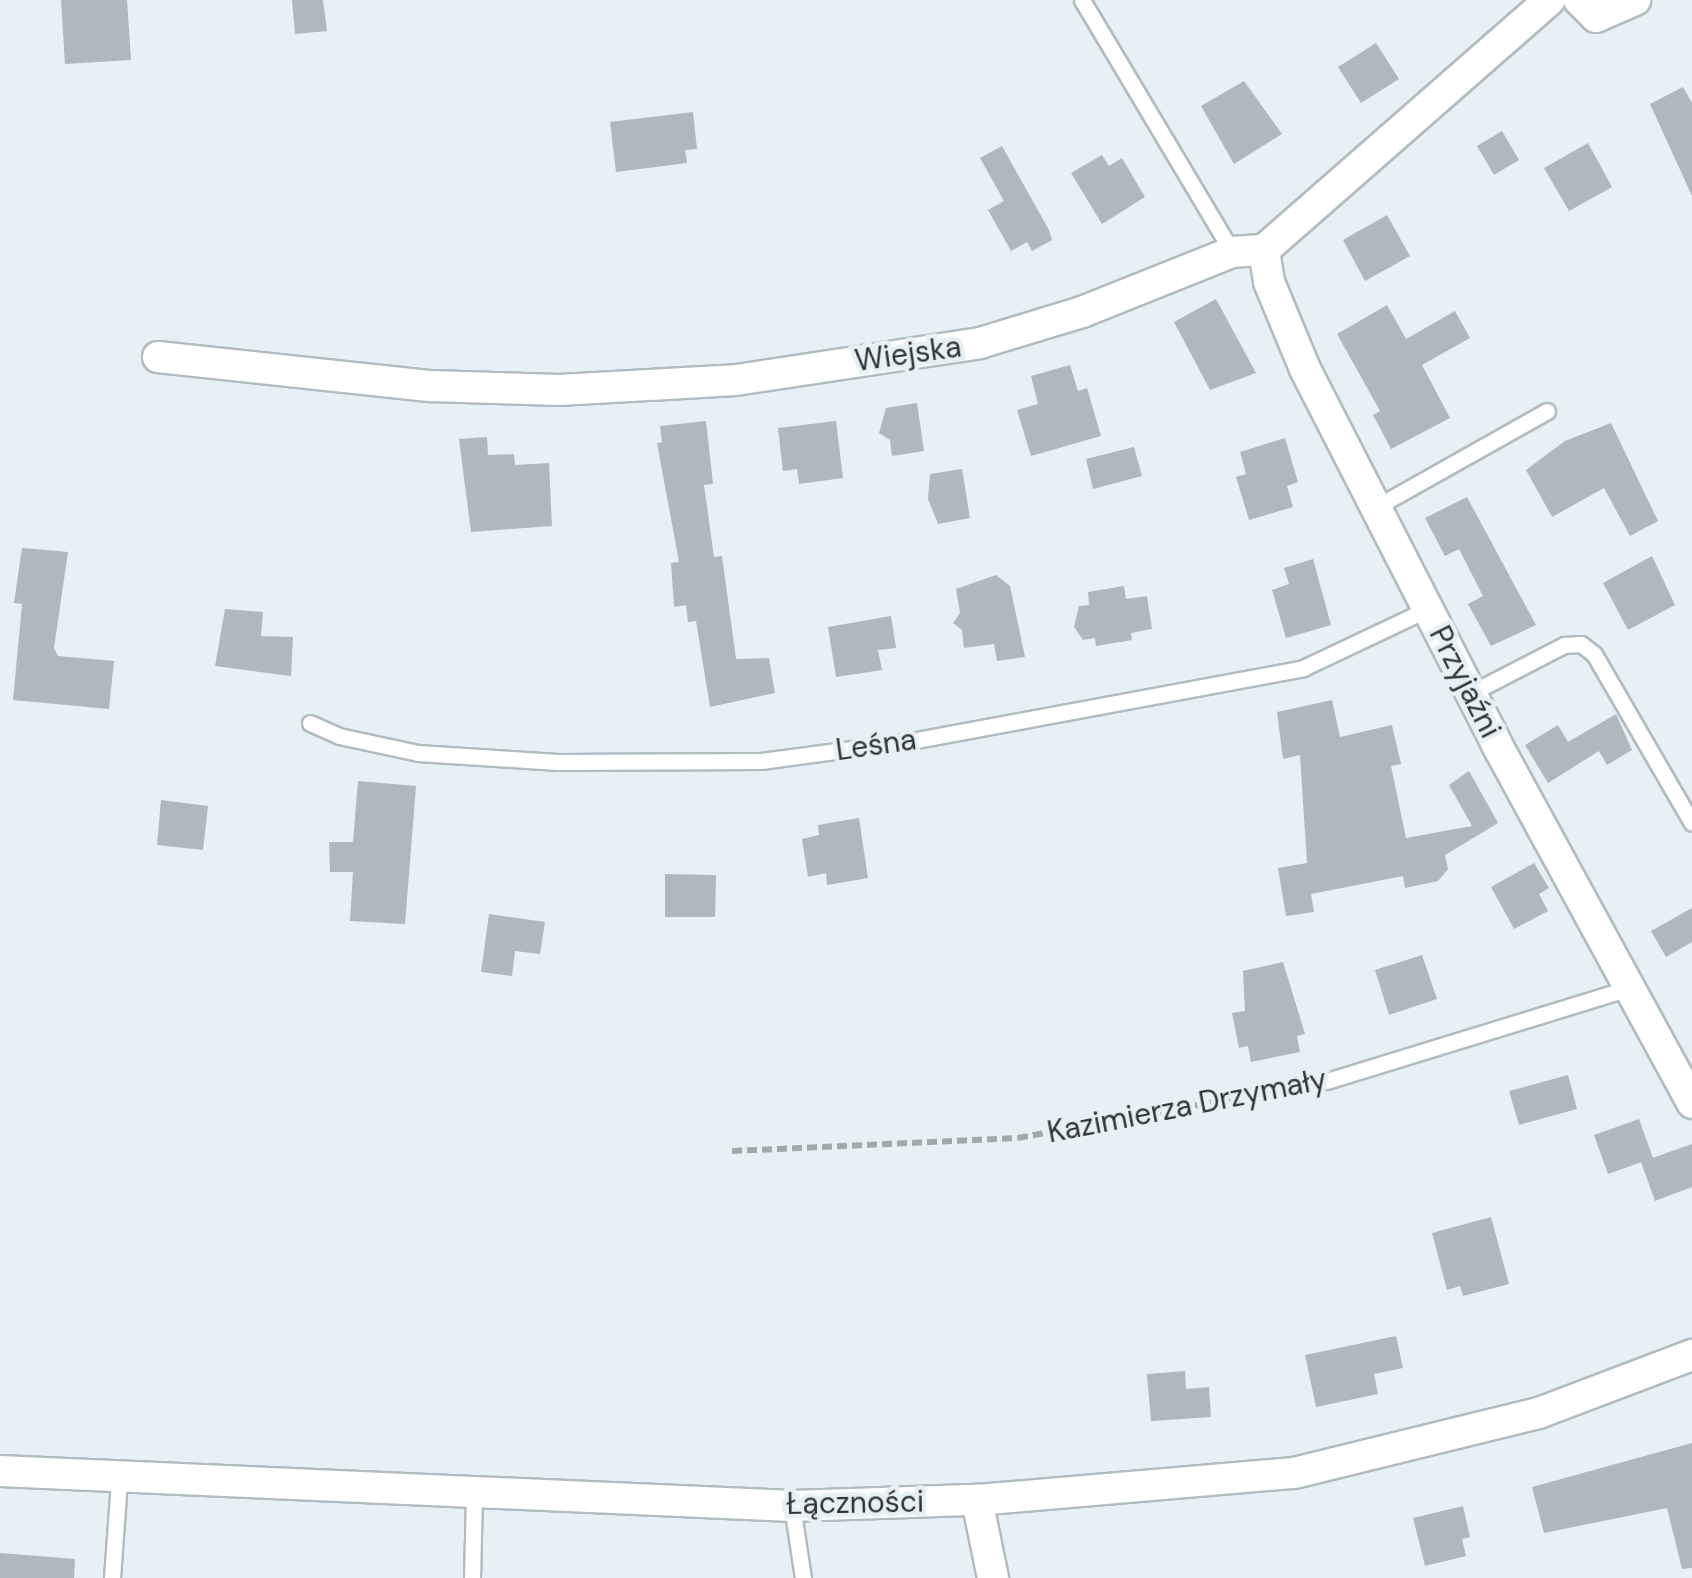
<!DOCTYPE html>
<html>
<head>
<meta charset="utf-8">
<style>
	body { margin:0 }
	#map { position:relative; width:1692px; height:1578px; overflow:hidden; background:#e6f0f5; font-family:"DM Sans",sans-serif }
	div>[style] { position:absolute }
	.building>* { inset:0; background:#aeb9bd }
	.path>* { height:6px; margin-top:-3px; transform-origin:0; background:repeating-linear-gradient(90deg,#a1a9ad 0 10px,transparent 0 15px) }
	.roads { filter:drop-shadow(2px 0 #b1bcc0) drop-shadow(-2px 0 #b1bcc0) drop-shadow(0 2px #b1bcc0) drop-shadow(0 -2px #b1bcc0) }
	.service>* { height:15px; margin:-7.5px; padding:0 7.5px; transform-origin:7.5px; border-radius:7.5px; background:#fff }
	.minor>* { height:30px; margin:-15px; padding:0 15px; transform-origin:15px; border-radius:15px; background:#fff }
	span { translate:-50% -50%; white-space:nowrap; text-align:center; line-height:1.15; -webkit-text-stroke:9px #e6f0f5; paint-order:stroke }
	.street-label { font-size:30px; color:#303436 }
</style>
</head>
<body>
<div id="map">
	<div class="building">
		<div style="clip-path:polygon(61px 0,127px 0,131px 60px,65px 64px)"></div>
		<div style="clip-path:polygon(292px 0,323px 0,327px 31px,295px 34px)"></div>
		<div style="clip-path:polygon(1376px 43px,1399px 79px,1361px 103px,1338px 67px)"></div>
		<div style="clip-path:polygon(1244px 81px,1282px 134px,1234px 164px,1201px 106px)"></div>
		<div style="clip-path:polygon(1683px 87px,1692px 103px,1692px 196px,1650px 104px)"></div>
		<div style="clip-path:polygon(693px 112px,697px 149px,685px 150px,687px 163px,616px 172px,610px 122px)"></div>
		<div style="clip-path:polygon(1502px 131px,1519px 160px,1494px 175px,1477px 146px)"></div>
		<div style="clip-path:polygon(1588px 143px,1612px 187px,1569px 211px,1544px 168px)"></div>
		<div style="clip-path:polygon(1002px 146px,1049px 230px,1052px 240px,1032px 251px,1027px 242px,1011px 251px,988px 210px,1004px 201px,980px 158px)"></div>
		<div style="clip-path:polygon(1102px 155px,1109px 166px,1122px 158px,1145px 197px,1102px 224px,1071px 173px)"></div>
		<div style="clip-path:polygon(1387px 215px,1410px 256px,1365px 281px,1343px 240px)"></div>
		<div style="clip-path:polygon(1216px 299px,1256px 373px,1210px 390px,1174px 322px)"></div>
		<div style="clip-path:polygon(1387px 305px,1406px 339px,1455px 311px,1470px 338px,1422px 365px,1450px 418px,1391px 449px,1373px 415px,1380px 411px,1337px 334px)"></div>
		<div style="clip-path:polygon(1070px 365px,1078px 391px,1087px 388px,1101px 436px,1031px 456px,1017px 410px,1038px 404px,1031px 376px)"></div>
		<div style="clip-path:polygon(917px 403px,924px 451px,892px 456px,890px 440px,879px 433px,886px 408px)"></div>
		<div style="clip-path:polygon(706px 421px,713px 484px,704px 485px,714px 557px,722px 556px,736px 659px,769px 658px,775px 693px,710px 707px,696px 621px,688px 622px,686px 605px,674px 607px,671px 563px,679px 562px,657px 443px,662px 442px,660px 426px)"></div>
		<div style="clip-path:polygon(836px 421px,843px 478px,799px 484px,797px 469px,783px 471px,778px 428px)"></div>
		<div style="clip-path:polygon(1611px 423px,1658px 521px,1630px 536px,1604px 488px,1552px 517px,1526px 470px,1565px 441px)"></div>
		<div style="clip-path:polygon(487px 437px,488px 455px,514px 454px,515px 465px,549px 463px,552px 526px,471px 532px,459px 439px)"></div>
		<div style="clip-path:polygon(1285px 438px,1298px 482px,1287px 486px,1293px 507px,1249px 520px,1236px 477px,1246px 474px,1240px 452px)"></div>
		<div style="clip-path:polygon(1134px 447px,1142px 476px,1093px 489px,1086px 459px)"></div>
		<div style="clip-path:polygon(962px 469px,970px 518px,938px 524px,928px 499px,930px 474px)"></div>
		<div style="clip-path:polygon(1467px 497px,1536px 625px,1491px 646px,1468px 604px,1483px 596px,1459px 549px,1445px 556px,1425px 518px)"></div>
		<div style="clip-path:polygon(22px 548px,68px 552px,54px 648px,58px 656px,114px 661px,109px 709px,13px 700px,22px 604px,14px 603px)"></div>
		<div style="clip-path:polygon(1652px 556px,1675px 605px,1628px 630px,1603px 583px)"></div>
		<div style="clip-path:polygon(1313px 559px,1331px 625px,1286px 638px,1272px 590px,1289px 584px,1284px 568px)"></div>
		<div style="clip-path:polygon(996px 575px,1010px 586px,1025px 657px,997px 661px,994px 644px,964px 648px,962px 630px,953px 623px,960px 613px,956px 589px)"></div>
		<div style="clip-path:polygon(1124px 586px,1126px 599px,1147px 596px,1152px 629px,1131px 633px,1132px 640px,1096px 646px,1095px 638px,1083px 640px,1074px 627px,1079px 606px,1089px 605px,1088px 592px)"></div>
		<div style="clip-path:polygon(225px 609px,263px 612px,261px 636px,293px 637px,291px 676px,215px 666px)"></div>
		<div style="clip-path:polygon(891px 616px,896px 648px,878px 650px,882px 670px,836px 677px,828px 627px)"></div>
		<div style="clip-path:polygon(1332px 700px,1340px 737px,1392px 725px,1401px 764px,1391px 766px,1406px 838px,1472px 826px,1449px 785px,1469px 771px,1498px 823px,1445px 855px,1448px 869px,1438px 881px,1405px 888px,1403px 876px,1311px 894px,1314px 912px,1286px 916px,1278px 868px,1307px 863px,1300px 755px,1283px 759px,1277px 712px)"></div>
		<div style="clip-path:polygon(1616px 714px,1632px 750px,1607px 765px,1599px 751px,1548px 783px,1525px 745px,1558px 725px,1568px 742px)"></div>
		<div style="clip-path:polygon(358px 781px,416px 786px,405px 924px,350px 921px,353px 872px,330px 872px,329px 842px,353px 842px)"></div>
		<div style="clip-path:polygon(161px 800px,208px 806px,203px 850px,157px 845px)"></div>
		<div style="clip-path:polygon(859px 818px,868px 878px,827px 885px,826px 873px,808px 877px,802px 839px,819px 835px,818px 825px)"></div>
		<div style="clip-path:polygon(1534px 863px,1549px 888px,1539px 894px,1548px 911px,1514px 929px,1491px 887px)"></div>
		<div style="clip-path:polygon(665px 874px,716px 875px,715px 917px,665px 917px)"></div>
		<div style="clip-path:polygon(1692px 908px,1692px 942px,1666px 957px,1651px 931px)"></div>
		<div style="clip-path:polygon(489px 914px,545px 922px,540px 954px,515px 951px,512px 976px,481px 972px)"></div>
		<div style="clip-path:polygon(1422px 955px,1437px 999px,1389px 1015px,1375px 970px)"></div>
		<div style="clip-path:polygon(1283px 962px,1305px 1034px,1297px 1036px,1300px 1052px,1251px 1062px,1248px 1046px,1239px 1048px,1232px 1013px,1245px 1011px,1243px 971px)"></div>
		<div style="clip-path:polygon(1568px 1075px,1577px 1109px,1519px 1125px,1509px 1091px)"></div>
		<div style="clip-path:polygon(1639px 1119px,1653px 1158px,1608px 1174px,1594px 1135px)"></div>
		<div style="clip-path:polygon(1692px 1144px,1692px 1187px,1655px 1201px,1641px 1162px)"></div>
		<div style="clip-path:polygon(1491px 1217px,1509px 1284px,1463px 1296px,1460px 1286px,1447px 1290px,1432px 1233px)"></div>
		<div style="clip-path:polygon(1396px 1336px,1403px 1368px,1374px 1374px,1378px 1394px,1316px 1407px,1305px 1355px)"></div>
		<div style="clip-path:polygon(1185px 1371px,1186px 1389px,1209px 1387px,1211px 1417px,1151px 1421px,1147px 1374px)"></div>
		<div style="clip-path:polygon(1692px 1443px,1692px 1568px,1682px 1569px,1667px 1508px,1544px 1533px,1532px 1487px)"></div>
		<div style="clip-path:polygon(1463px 1506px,1470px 1537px,1462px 1539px,1466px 1556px,1425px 1566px,1413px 1518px)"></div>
		<div style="clip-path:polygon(0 1553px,75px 1559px,74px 1578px,0 1578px)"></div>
	</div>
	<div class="path">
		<div style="left:732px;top:1151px;width:286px;rotate:-2.6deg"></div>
		<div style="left:1018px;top:1138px;width:293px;rotate:-10.4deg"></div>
	</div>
	<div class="roads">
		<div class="service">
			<div style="left:1082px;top:0;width:293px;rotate:59.2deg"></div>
			<div style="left:1376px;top:507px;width:196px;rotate:-29.3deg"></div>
			<div style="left:1471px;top:693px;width:105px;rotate:-27.3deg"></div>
			<div style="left:1564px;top:645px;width:17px;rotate:-3deg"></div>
			<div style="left:1581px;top:644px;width:16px;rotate:38deg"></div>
			<div style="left:1594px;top:654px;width:195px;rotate:59.9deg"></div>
			<div style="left:310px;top:723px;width:32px;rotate:24deg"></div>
			<div style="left:339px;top:736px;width:81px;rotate:12.1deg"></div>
			<div style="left:418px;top:753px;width:140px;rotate:3.7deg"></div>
			<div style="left:558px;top:762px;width:203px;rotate:-0.3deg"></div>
			<div style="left:761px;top:761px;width:151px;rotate:-7.6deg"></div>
			<div style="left:911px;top:741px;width:399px;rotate:-10.5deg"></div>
			<div style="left:1303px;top:668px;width:138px;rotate:-25.3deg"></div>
			<div style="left:1327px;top:1081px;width:317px;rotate:-17.1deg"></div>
			<div style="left:792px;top:1506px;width:73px;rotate:81.3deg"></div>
			<div style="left:112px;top:1578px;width:97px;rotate:-85.9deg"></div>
			<div style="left:472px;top:1578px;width:83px;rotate:-88.6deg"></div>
		</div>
		<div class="minor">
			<div style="left:1579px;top:0;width:24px;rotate:45deg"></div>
			<div style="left:1596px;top:17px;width:43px;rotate:-23.6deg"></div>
			<div style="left:1264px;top:250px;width:32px;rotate:81deg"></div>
			<div style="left:1269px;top:282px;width:94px;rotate:67.5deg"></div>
			<div style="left:1305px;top:369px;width:420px;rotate:62.9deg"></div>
			<div style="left:1496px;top:743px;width:410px;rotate:61.4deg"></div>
			<div style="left:158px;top:357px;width:275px;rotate:6.1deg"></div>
			<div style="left:431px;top:386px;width:128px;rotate:1.8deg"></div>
			<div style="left:559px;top:390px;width:177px;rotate:-3.2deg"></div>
			<div style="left:736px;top:380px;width:247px;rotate:-8.6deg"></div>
			<div style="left:980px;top:343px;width:107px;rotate:-16.9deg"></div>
			<div style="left:1082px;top:312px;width:162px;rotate:-21.8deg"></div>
			<div style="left:1232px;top:252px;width:32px;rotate:-4deg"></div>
			<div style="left:1264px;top:250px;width:380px;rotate:-41.2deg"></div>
			<div style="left:0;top:1471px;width:793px;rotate:2.53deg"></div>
			<div style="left:792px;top:1506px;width:185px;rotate:-1.9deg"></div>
			<div style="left:977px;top:1500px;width:318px;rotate:-4.9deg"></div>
			<div style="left:1294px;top:1473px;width:252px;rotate:-13.8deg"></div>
			<div style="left:1539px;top:1413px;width:164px;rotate:-20.8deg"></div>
			<div style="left:977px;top:1500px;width:80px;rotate:78.4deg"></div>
		</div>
	</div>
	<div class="street-label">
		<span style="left:908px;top:354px;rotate:-8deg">Wiejska</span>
		<span style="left:1465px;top:682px;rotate:63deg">Przyjaźni</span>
		<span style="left:876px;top:745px;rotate:-8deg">Leśna</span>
		<span style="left:1187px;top:1106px;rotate:-11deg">Kazimierza Drzymały</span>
		<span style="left:855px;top:1503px;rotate:-1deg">Łączności</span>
	</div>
</div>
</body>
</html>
